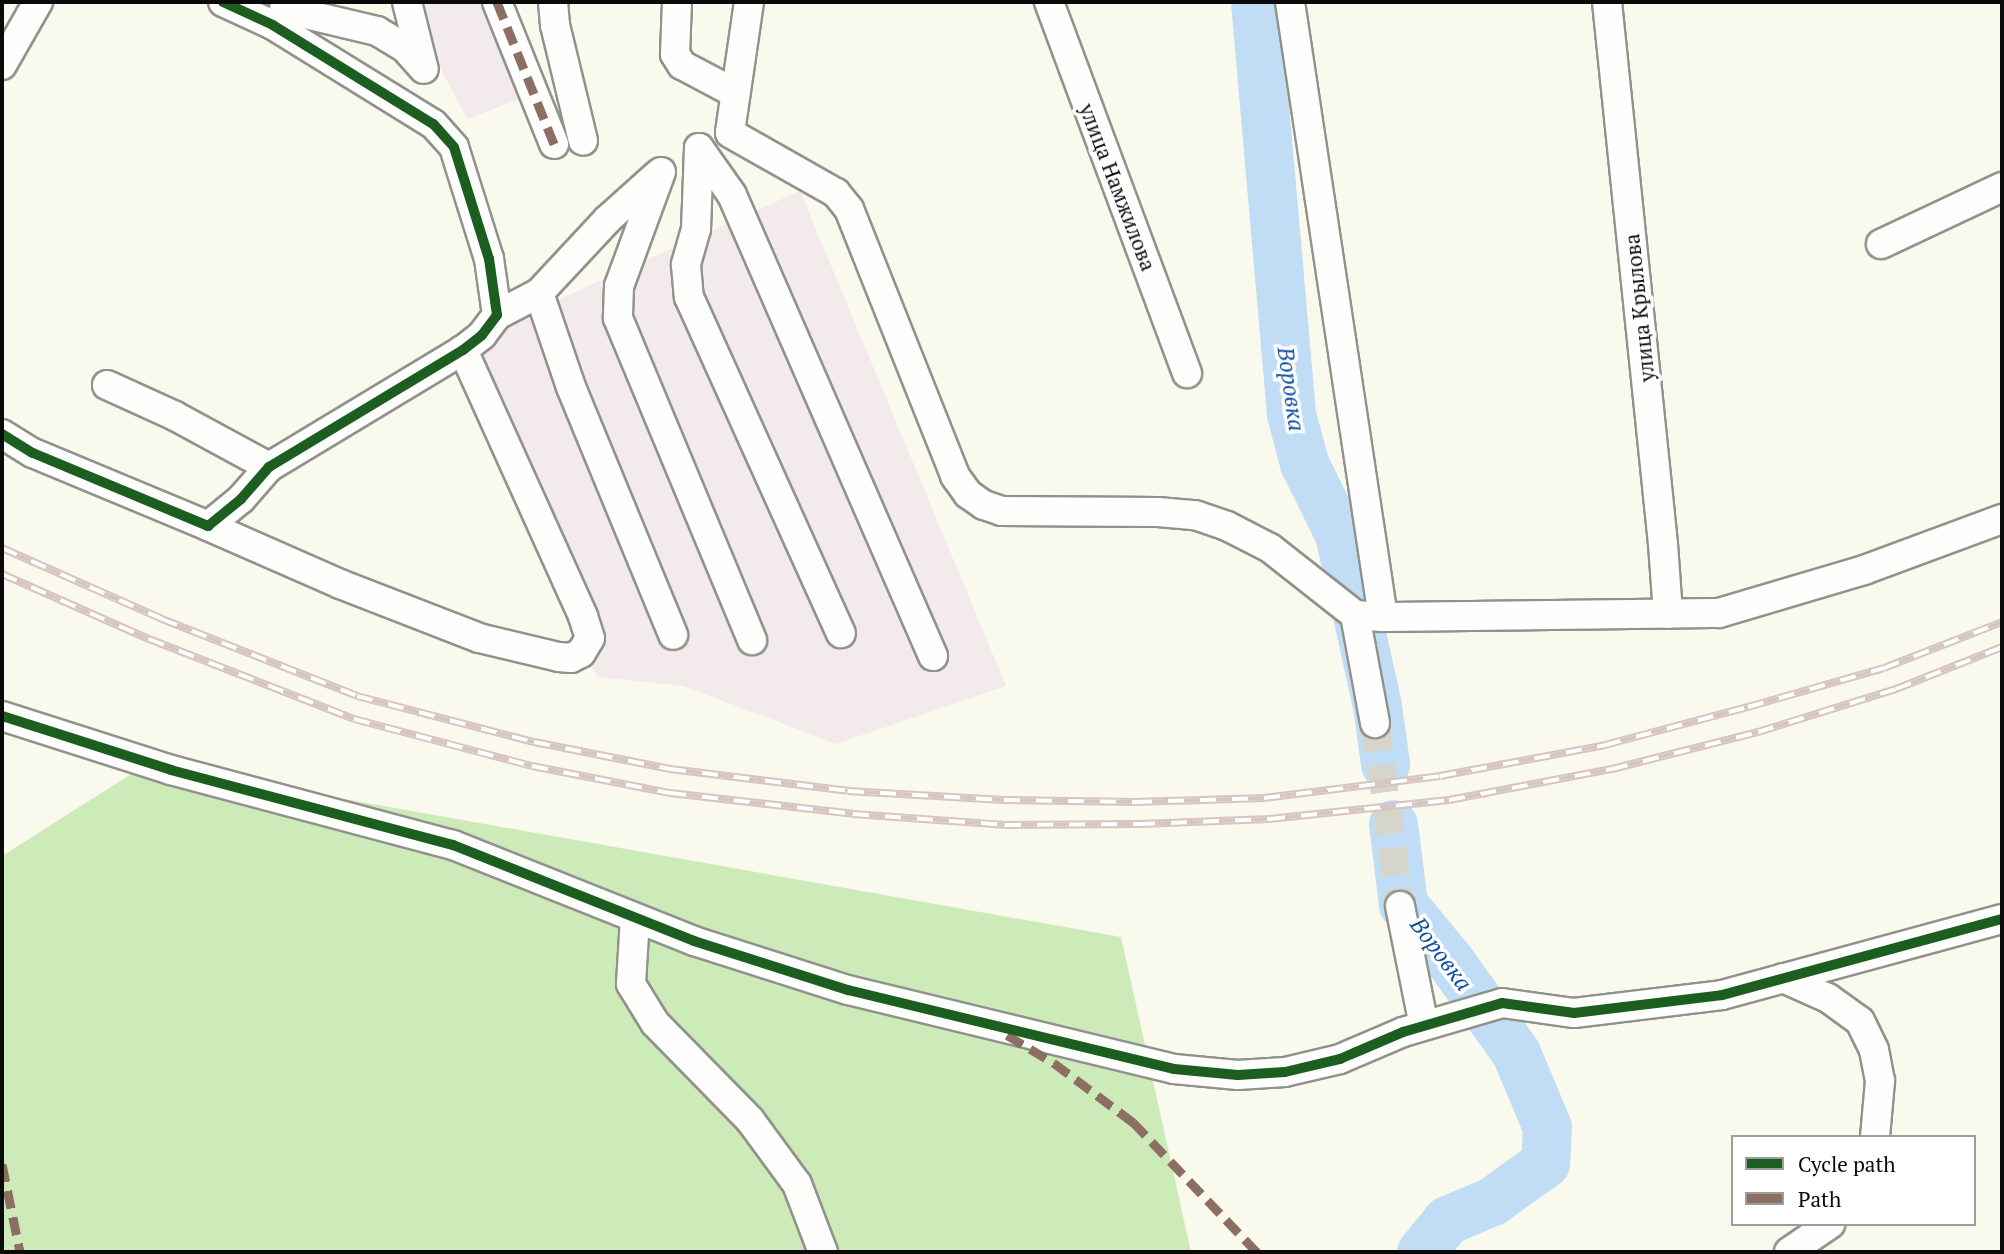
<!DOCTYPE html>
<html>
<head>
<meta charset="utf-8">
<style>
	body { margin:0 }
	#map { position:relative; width:2004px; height:1254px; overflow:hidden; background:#faf9ed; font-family:"PT Serif",serif }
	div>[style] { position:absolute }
	.industrial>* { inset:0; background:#f2eaeb }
	.forest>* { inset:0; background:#cdeab9 }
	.river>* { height:49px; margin:-24.5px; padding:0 24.5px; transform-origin:24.5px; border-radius:24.5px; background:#c1ddf6 }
	.minor-tunnel>* { height:28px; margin-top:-14px; transform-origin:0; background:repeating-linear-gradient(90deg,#d6d5cb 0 28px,transparent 0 42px) }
	.roads { filter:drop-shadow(2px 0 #92928c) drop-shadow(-2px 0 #92928c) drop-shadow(0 2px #92928c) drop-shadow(0 -2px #92928c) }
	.minor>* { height:28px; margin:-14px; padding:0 14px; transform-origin:14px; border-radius:14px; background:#fefefc }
	.rail>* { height:8px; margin-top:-4px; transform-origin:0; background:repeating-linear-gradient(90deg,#fff 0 16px,#d7c5c2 0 32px); box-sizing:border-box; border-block:2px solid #d7c5c2 }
	.quiet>* { height:9px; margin-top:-4.5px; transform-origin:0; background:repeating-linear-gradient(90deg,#8d6e63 0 18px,transparent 0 27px) }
	.cycleway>* { height:10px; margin:-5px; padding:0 5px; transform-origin:5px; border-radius:5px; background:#1b5e20 }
	span { translate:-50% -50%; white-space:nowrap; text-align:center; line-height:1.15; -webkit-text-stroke:7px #fff; paint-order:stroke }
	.street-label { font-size:21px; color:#0a0a0a }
	.water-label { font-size:23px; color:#0d4fa2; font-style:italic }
	.frame { position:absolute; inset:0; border:4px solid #0a0a0a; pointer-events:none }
	.legend { position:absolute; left:1731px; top:1135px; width:245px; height:91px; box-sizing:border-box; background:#fff; border:2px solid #9d9d9d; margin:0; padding:9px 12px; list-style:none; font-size:21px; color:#0a0a0a }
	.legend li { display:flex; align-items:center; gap:14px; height:35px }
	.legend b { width:35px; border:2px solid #9d9d9d }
</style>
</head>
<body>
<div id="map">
	<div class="industrial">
		<div style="clip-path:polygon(406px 2px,480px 2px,520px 99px,467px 119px)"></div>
		<div style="clip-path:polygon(800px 191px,1006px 686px,836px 744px,684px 686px,597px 677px,462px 343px)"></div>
	</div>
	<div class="forest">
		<div style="clip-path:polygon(147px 764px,1121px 937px,1191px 1252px,2px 1252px,2px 856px)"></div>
	</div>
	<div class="river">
		<div style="left:1255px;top:2px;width:414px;rotate:85deg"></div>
		<div style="left:1291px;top:414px;width:51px;rotate:75.1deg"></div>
		<div style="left:1304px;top:463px;width:79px;rotate:63.8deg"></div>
		<div style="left:1339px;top:534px;width:176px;rotate:77.5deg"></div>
		<div style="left:1377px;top:706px;width:59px;rotate:82.1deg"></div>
		<div style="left:1393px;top:824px;width:81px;rotate:82.9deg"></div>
		<div style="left:1403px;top:904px;width:74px;rotate:50.5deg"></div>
		<div style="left:1450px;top:961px;width:113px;rotate:54.3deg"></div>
		<div style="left:1516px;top:1053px;width:80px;rotate:67.3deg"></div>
		<div style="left:1547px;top:1127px;width:36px;rotate:93deg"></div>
		<div style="left:1545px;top:1163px;width:65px;rotate:144.4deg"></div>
		<div style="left:1492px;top:1201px;width:49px;rotate:157.1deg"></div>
		<div style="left:1447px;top:1220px;width:41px;rotate:129.1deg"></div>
	</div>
	<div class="minor-tunnel">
		<div style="left:1375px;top:723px;width:185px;rotate:82.2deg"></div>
	</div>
	<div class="roads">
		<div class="minor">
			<div style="left:407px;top:2px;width:66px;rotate:76deg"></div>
			<div style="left:497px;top:2px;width:153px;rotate:68.1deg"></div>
			<div style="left:553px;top:2px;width:23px;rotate:85deg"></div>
			<div style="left:555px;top:25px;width:119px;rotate:76.4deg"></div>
			<div style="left:677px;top:2px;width:52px;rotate:92.2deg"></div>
			<div style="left:675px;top:54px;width:13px;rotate:58deg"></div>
			<div style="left:682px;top:65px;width:58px;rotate:27.9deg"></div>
			<div style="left:749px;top:2px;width:132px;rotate:98.3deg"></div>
			<div style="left:730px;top:133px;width:122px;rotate:29.5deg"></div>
			<div style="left:836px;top:193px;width:21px;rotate:51deg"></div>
			<div style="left:849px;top:209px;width:287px;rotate:68.3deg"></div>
			<div style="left:955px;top:476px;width:22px;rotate:54deg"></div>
			<div style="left:968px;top:494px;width:19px;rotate:35deg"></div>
			<div style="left:984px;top:505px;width:18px;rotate:19deg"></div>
			<div style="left:1001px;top:511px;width:157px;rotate:0.4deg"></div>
			<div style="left:1158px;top:512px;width:37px;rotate:5deg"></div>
			<div style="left:1195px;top:515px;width:34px;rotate:19deg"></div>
			<div style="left:1227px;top:526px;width:48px;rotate:27.1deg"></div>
			<div style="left:1270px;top:548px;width:108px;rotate:38.2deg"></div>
			<div style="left:1355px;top:615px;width:28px;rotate:4deg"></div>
			<div style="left:1383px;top:617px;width:336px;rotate:-0.7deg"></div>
			<div style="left:1719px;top:613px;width:151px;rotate:-16.5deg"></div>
			<div style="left:1864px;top:570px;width:147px;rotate:-20.3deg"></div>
			<div style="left:1049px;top:2px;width:396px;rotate:69.6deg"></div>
			<div style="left:1290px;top:2px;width:622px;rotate:81.4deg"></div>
			<div style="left:1607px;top:2px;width:545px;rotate:84.1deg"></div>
			<div style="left:1663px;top:544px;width:70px;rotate:85.9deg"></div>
			<div style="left:284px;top:9px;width:96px;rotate:13.3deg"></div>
			<div style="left:377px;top:31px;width:33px;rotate:31deg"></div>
			<div style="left:405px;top:48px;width:28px;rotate:48deg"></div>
			<div style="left:2px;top:65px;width:73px;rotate:-60.3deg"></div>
			<div style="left:699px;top:148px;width:57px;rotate:54.9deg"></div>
			<div style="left:732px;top:195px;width:503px;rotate:66.44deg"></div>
			<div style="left:699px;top:148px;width:81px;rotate:92.1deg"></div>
			<div style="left:696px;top:229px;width:37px;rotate:106deg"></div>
			<div style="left:686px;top:265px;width:32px;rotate:85deg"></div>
			<div style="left:689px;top:297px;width:369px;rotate:65.7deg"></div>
			<div style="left:661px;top:172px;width:121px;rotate:110.2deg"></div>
			<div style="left:619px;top:286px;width:32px;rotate:92deg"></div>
			<div style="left:618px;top:318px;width:349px;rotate:67.4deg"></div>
			<div style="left:1881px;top:244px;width:134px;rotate:-25.2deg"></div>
			<div style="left:539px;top:293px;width:99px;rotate:71.2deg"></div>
			<div style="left:571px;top:387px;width:268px;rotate:67.6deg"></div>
			<div style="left:497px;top:315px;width:47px;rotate:-27.6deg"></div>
			<div style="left:539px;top:293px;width:101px;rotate:-47deg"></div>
			<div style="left:608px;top:219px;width:66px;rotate:-41.9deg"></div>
			<div style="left:107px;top:385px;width:75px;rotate:24.5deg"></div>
			<div style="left:175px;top:416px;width:107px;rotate:28.5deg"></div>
			<div style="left:2px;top:434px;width:36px;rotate:32deg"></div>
			<div style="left:33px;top:453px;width:190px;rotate:22.6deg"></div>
			<div style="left:208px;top:526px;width:43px;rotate:-39.3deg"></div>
			<div style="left:241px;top:499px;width:43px;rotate:-48.8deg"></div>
			<div style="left:269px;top:467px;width:227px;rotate:-31.1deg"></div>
			<div style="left:463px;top:350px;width:24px;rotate:-38deg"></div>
			<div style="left:482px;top:335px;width:25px;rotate:-53deg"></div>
			<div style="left:497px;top:315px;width:57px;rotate:-98.1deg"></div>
			<div style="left:489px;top:259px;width:117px;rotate:-107.4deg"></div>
			<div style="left:454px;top:147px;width:31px;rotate:-132deg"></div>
			<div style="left:433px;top:124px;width:188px;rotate:-148.3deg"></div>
			<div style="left:273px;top:25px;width:55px;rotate:-155.3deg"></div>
			<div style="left:208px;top:526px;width:144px;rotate:23.7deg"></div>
			<div style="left:340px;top:584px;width:149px;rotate:21.2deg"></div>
			<div style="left:479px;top:638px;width:82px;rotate:13.4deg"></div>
			<div style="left:559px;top:657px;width:12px;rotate:5deg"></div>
			<div style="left:571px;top:658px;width:11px;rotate:-27deg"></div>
			<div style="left:581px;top:653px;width:17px;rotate:-59deg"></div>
			<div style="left:590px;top:638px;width:23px;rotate:-108deg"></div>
			<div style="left:583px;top:616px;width:292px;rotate:-114.3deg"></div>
			<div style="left:1355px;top:615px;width:110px;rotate:79.5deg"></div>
			<div style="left:2px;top:716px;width:177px;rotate:17.7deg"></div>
			<div style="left:171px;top:770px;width:292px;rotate:14.9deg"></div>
			<div style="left:453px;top:845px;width:259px;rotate:21.7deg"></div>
			<div style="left:694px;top:941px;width:162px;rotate:17.7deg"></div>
			<div style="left:848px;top:990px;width:335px;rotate:13.6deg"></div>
			<div style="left:1174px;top:1069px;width:64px;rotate:5.4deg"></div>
			<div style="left:1238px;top:1075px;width:47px;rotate:-3.7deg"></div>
			<div style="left:1285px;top:1072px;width:57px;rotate:-13.3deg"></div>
			<div style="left:1340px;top:1059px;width:69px;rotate:-23.2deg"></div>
			<div style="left:1403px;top:1032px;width:103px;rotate:-16.3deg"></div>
			<div style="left:1502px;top:1003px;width:73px;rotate:7.9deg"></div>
			<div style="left:1574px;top:1013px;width:149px;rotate:-6.9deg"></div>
			<div style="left:1722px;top:995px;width:290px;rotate:-15.2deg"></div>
			<div style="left:1400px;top:906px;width:122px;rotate:78.7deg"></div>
			<div style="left:635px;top:918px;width:66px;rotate:93.5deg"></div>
			<div style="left:631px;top:984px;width:46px;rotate:58.4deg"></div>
			<div style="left:655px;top:1023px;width:136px;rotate:45.6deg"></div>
			<div style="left:750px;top:1120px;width:79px;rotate:53.7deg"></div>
			<div style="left:797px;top:1184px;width:73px;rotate:69.1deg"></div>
			<div style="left:1783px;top:978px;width:49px;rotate:24deg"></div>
			<div style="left:1828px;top:998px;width:39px;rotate:36deg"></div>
			<div style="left:1860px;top:1021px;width:32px;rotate:64deg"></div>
			<div style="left:1874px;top:1050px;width:32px;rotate:79deg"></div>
			<div style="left:1880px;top:1081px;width:56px;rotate:95.1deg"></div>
			<div style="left:1789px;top:1252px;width:50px;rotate:-34.3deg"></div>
		</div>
	</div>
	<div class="rail">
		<div style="left:2px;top:548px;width:175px;rotate:23.9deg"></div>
		<div style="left:162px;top:619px;width:210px;rotate:21.5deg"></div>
		<div style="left:357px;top:696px;width:183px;rotate:14.6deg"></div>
		<div style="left:534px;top:742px;width:139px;rotate:11.2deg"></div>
		<div style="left:670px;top:769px;width:179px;rotate:7deg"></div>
		<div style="left:848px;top:791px;width:156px;rotate:3.3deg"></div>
		<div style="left:1004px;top:800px;width:132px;rotate:0.9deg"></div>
		<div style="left:1136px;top:802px;width:128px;rotate:-1.8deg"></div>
		<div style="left:1264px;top:798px;width:177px;rotate:-7.1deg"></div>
		<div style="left:1440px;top:776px;width:168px;rotate:-10.6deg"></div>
		<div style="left:1605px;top:745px;width:148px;rotate:-14.9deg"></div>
		<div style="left:1748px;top:707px;width:141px;rotate:-16deg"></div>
		<div style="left:1884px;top:668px;width:127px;rotate:-21.3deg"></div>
		<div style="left:2px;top:574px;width:161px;rotate:23.9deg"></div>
		<div style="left:149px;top:639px;width:220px;rotate:21.3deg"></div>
		<div style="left:354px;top:719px;width:184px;rotate:14.8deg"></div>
		<div style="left:532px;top:766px;width:141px;rotate:11.1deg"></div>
		<div style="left:670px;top:793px;width:184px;rotate:6.5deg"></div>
		<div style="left:853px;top:814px;width:152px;rotate:4.1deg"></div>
		<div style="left:1005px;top:825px;width:134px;rotate:-0.4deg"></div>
		<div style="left:1139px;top:824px;width:130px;rotate:-2.2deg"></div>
		<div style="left:1269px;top:819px;width:181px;rotate:-6deg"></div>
		<div style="left:1449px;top:800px;width:166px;rotate:-10.8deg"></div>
		<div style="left:1612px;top:769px;width:151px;rotate:-14.2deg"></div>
		<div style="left:1758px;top:732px;width:145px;rotate:-17.3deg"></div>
		<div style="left:1896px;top:689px;width:114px;rotate:-21.6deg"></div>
	</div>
	<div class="quiet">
		<div style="left:497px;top:2px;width:153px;rotate:68.1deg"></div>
		<div style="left:1007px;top:1035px;width:55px;rotate:30.8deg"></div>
		<div style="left:1054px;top:1063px;width:99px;rotate:36.8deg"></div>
		<div style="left:1133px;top:1122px;width:180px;rotate:46.4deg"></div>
		<div style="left:2px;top:1164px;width:90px;rotate:78.4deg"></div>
	</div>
	<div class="cycleway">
		<div style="left:2px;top:434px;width:36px;rotate:32deg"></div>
		<div style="left:33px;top:453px;width:190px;rotate:22.6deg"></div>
		<div style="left:208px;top:526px;width:43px;rotate:-39.3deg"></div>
		<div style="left:241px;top:499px;width:43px;rotate:-48.8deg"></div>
		<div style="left:269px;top:467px;width:227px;rotate:-31.1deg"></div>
		<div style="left:463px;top:350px;width:24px;rotate:-38deg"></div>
		<div style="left:482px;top:335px;width:25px;rotate:-53deg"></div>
		<div style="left:497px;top:315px;width:57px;rotate:-98.1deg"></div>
		<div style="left:489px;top:259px;width:117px;rotate:-107.4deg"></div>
		<div style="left:454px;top:147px;width:31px;rotate:-132deg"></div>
		<div style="left:433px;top:124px;width:188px;rotate:-148.3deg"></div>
		<div style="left:273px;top:25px;width:55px;rotate:-155.3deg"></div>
		<div style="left:2px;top:716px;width:177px;rotate:17.7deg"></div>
		<div style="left:171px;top:770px;width:292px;rotate:14.9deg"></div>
		<div style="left:453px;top:845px;width:259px;rotate:21.7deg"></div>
		<div style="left:694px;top:941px;width:162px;rotate:17.7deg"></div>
		<div style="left:848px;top:990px;width:335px;rotate:13.6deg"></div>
		<div style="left:1174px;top:1069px;width:64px;rotate:5.4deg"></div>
		<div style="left:1238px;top:1075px;width:47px;rotate:-3.7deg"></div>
		<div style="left:1285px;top:1072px;width:57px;rotate:-13.3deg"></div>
		<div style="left:1340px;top:1059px;width:69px;rotate:-23.2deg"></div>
		<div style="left:1403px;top:1032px;width:103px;rotate:-16.3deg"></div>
		<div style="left:1502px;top:1003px;width:73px;rotate:7.9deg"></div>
		<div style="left:1574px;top:1013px;width:149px;rotate:-6.9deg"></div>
		<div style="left:1722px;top:995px;width:290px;rotate:-15.2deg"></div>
	</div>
	<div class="street-label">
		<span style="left:1118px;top:187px;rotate:69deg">улица Намжилова</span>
		<span style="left:1639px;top:308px;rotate:-96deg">улица Крылова</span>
	</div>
	<div class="water-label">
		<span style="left:1291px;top:389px;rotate:82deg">Воровка</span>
		<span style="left:1441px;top:954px;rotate:53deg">Воровка</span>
	</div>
	<div class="frame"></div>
	<ul class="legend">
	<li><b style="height:9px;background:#1b5e20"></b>Cycle path</li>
	<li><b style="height:9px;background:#8d6e63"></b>Path</li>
	</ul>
</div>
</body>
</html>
